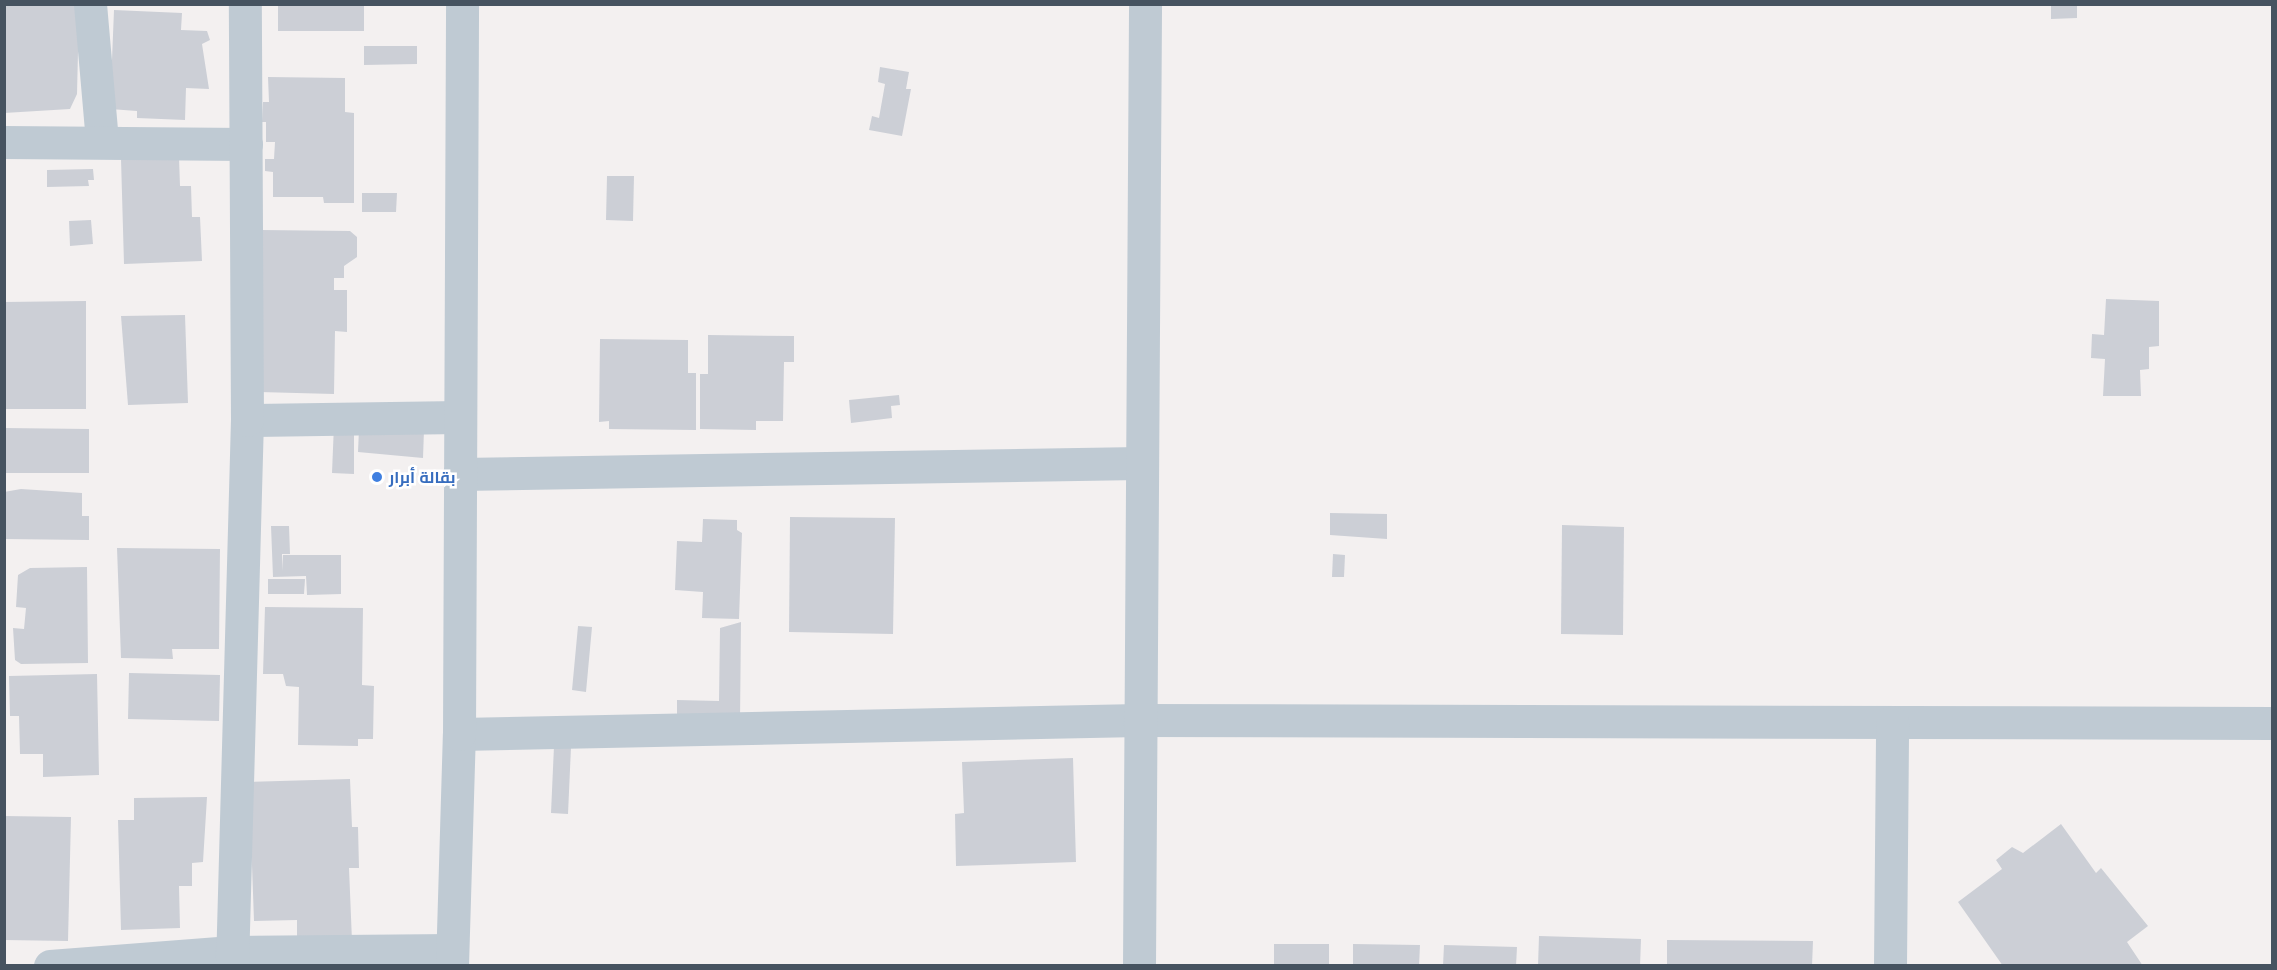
<!DOCTYPE html>
<html>
<head>
<meta charset="utf-8">
<style>
	body { margin:0 }
	#map { position:relative; width:2277px; height:970px; overflow:hidden; background:#f3f0f0; font-family:Quicksand,Cairo,sans-serif }
	div>[style] { position:absolute }
	.building>* { inset:0; background:#cccfd6 }
	.minor>* { height:33px; margin:-16.5px; padding:0 16.5px; transform-origin:16.5px; border-radius:16.5px; background:#bfcad3 }
	.dots>* { width:16px; height:16px; translate:-50% -50%; box-sizing:border-box; border:3px solid #fff; border-radius:50% }
	span { translate:-50% -50%; white-space:nowrap; text-align:center; line-height:1.15; -webkit-text-stroke:5px #fff; paint-order:stroke }
	.shop-label { font-size:16px; color:#366cbe; font-weight:700 }
	.left { translate:0 -50%; text-align:left }
	.frame { position:absolute; inset:0; border:6px solid #465360; pointer-events:none }
</style>
</head>
<body>
<div id="map">
	<div class="building">
		<div style="clip-path:polygon(4px 4px,73px 4px,79px 10px,77px 94px,70px 109px,4px 113px)"></div>
		<div style="clip-path:polygon(278px 4px,364px 4px,364px 31px,278px 31px)"></div>
		<div style="clip-path:polygon(2051px 4px,2077px 4px,2077px 18px,2051px 19px)"></div>
		<div style="clip-path:polygon(114px 10px,182px 13px,181px 30px,207px 31px,210px 40px,202px 44px,209px 89px,186px 88px,185px 120px,137px 118px,137px 111px,110px 109px)"></div>
		<div style="clip-path:polygon(364px 46px,417px 46px,417px 64px,364px 65px)"></div>
		<div style="clip-path:polygon(880px 67px,909px 72px,906px 89px,911px 89px,902px 136px,869px 130px,872px 116px,879px 118px,885px 84px,878px 82px)"></div>
		<div style="clip-path:polygon(268px 77px,345px 78px,345px 112px,354px 113px,354px 203px,324px 203px,323px 197px,273px 197px,273px 172px,265px 171px,265px 159px,274px 159px,275px 142px,266px 142px,266px 122px,262px 122px,263px 102px,269px 102px)"></div>
		<div style="clip-path:polygon(179px 157px,180px 186px,191px 186px,192px 217px,200px 217px,202px 261px,124px 264px,121px 159px)"></div>
		<div style="clip-path:polygon(93px 169px,94px 180px,88px 180px,89px 186px,47px 187px,47px 170px)"></div>
		<div style="clip-path:polygon(607px 176px,634px 176px,633px 221px,606px 220px)"></div>
		<div style="clip-path:polygon(362px 193px,397px 193px,396px 212px,362px 212px)"></div>
		<div style="clip-path:polygon(91px 220px,93px 244px,70px 246px,69px 221px)"></div>
		<div style="clip-path:polygon(261px 230px,350px 231px,357px 237px,357px 257px,344px 266px,344px 278px,334px 278px,334px 290px,347px 290px,347px 332px,335px 331px,334px 394px,259px 392px)"></div>
		<div style="clip-path:polygon(2106px 299px,2159px 301px,2159px 346px,2149px 347px,2149px 369px,2140px 370px,2141px 396px,2103px 396px,2105px 359px,2091px 358px,2092px 334px,2104px 335px)"></div>
		<div style="clip-path:polygon(86px 301px,86px 409px,4px 409px,4px 302px)"></div>
		<div style="clip-path:polygon(185px 315px,188px 403px,128px 405px,121px 316px)"></div>
		<div style="clip-path:polygon(708px 335px,794px 336px,794px 362px,784px 362px,783px 421px,756px 421px,756px 430px,700px 429px,700px 374px,708px 374px)"></div>
		<div style="clip-path:polygon(600px 339px,688px 340px,688px 373px,696px 373px,696px 430px,609px 429px,609px 421px,599px 422px)"></div>
		<div style="clip-path:polygon(899px 395px,900px 405px,891px 406px,892px 418px,851px 423px,849px 400px)"></div>
		<div style="clip-path:polygon(334px 424px,354px 424px,354px 474px,332px 473px)"></div>
		<div style="clip-path:polygon(4px 428px,89px 429px,89px 473px,4px 473px)"></div>
		<div style="clip-path:polygon(359px 429px,424px 430px,423px 458px,358px 452px)"></div>
		<div style="clip-path:polygon(21px 489px,82px 493px,82px 516px,89px 516px,89px 540px,4px 539px,4px 492px)"></div>
		<div style="clip-path:polygon(1330px 513px,1387px 514px,1387px 539px,1330px 535px)"></div>
		<div style="clip-path:polygon(790px 517px,895px 518px,893px 634px,789px 632px)"></div>
		<div style="clip-path:polygon(703px 519px,737px 520px,737px 530px,742px 533px,739px 619px,702px 618px,703px 592px,675px 590px,677px 541px,702px 542px)"></div>
		<div style="clip-path:polygon(1562px 525px,1624px 527px,1623px 635px,1561px 634px)"></div>
		<div style="clip-path:polygon(271px 526px,289px 526px,290px 554px,282px 554px,283px 571px,283px 555px,341px 555px,341px 594px,307px 595px,306px 576px,273px 577px)"></div>
		<div style="clip-path:polygon(117px 548px,220px 549px,219px 649px,172px 649px,173px 659px,121px 658px)"></div>
		<div style="clip-path:polygon(1333px 554px,1345px 555px,1344px 577px,1332px 577px)"></div>
		<div style="clip-path:polygon(87px 567px,88px 663px,21px 664px,15px 660px,13px 628px,24px 629px,26px 608px,16px 607px,18px 575px,30px 568px)"></div>
		<div style="clip-path:polygon(268px 579px,305px 579px,304px 594px,268px 594px)"></div>
		<div style="clip-path:polygon(265px 607px,363px 608px,362px 685px,374px 686px,373px 739px,358px 739px,358px 746px,298px 745px,299px 687px,286px 686px,283px 674px,263px 674px)"></div>
		<div style="clip-path:polygon(741px 622px,740px 721px,677px 720px,677px 700px,719px 701px,720px 628px)"></div>
		<div style="clip-path:polygon(578px 626px,592px 627px,586px 692px,572px 690px)"></div>
		<div style="clip-path:polygon(129px 673px,220px 675px,219px 721px,128px 719px)"></div>
		<div style="clip-path:polygon(97px 674px,99px 775px,43px 777px,43px 754px,20px 754px,19px 716px,10px 716px,9px 676px)"></div>
		<div style="clip-path:polygon(554px 746px,571px 747px,568px 814px,551px 813px)"></div>
		<div style="clip-path:polygon(1073px 758px,1076px 862px,956px 866px,955px 814px,964px 813px,962px 762px)"></div>
		<div style="clip-path:polygon(350px 779px,352px 827px,358px 827px,359px 868px,349px 868px,352px 941px,297px 942px,297px 920px,254px 921px,249px 782px)"></div>
		<div style="clip-path:polygon(207px 797px,203px 862px,192px 863px,192px 886px,179px 886px,180px 928px,121px 930px,118px 820px,134px 820px,134px 798px)"></div>
		<div style="clip-path:polygon(4px 816px,71px 817px,68px 941px,4px 940px)"></div>
		<div style="clip-path:polygon(2061px 824px,2096px 873px,2101px 868px,2148px 926px,2127px 942px,2143px 966px,2003px 966px,1958px 902px,2002px 869px,1996px 860px,2012px 847px,2023px 853px)"></div>
		<div style="clip-path:polygon(1539px 936px,1641px 939px,1640px 966px,1538px 966px)"></div>
		<div style="clip-path:polygon(1667px 940px,1813px 941px,1812px 966px,1667px 966px)"></div>
		<div style="clip-path:polygon(1274px 944px,1329px 944px,1329px 966px,1274px 966px)"></div>
		<div style="clip-path:polygon(1353px 944px,1420px 945px,1419px 966px,1353px 966px)"></div>
		<div style="clip-path:polygon(1444px 945px,1517px 947px,1516px 966px,1443px 966px)"></div>
	</div>
	<div class="minor">
		<div style="left:90px;top:4px;width:138px;rotate:85deg"></div>
		<div style="left:4px;top:142px;width:242px;rotate:0.5deg"></div>
		<div style="left:247px;top:420px;width:212px;rotate:-0.8deg"></div>
		<div style="left:459px;top:474px;width:681px;rotate:-0.93deg"></div>
		<div style="left:459px;top:734px;width:680px;rotate:-1.18deg"></div>
		<div style="left:1139px;top:720px;width:1133px;rotate:0.15deg"></div>
		<div style="left:50px;top:966px;width:182px;rotate:-4.4deg"></div>
		<div style="left:231px;top:952px;width:221px;rotate:-0.5deg"></div>
		<div style="left:232px;top:966px;width:546px;rotate:-88.43deg"></div>
		<div style="left:247px;top:420px;width:416px;rotate:-90.3deg"></div>
		<div style="left:452px;top:966px;width:232px;rotate:-88.3deg"></div>
		<div style="left:459px;top:734px;width:730px;rotate:-89.76deg"></div>
		<div style="left:1139px;top:966px;width:962px;rotate:-89.64deg"></div>
		<div style="left:1890px;top:966px;width:244px;rotate:-89.5deg"></div>
	</div>
	<div class="dots">
		<div style="left:377px;top:477px;background:#3f7fe0"></div>
	</div>
	<div class="shop-label">
		<span class="left" style="left:389px;top:477px">بقالة أبرار</span>
	</div>
	<div class="frame"></div>
</div>
</body>
</html>
